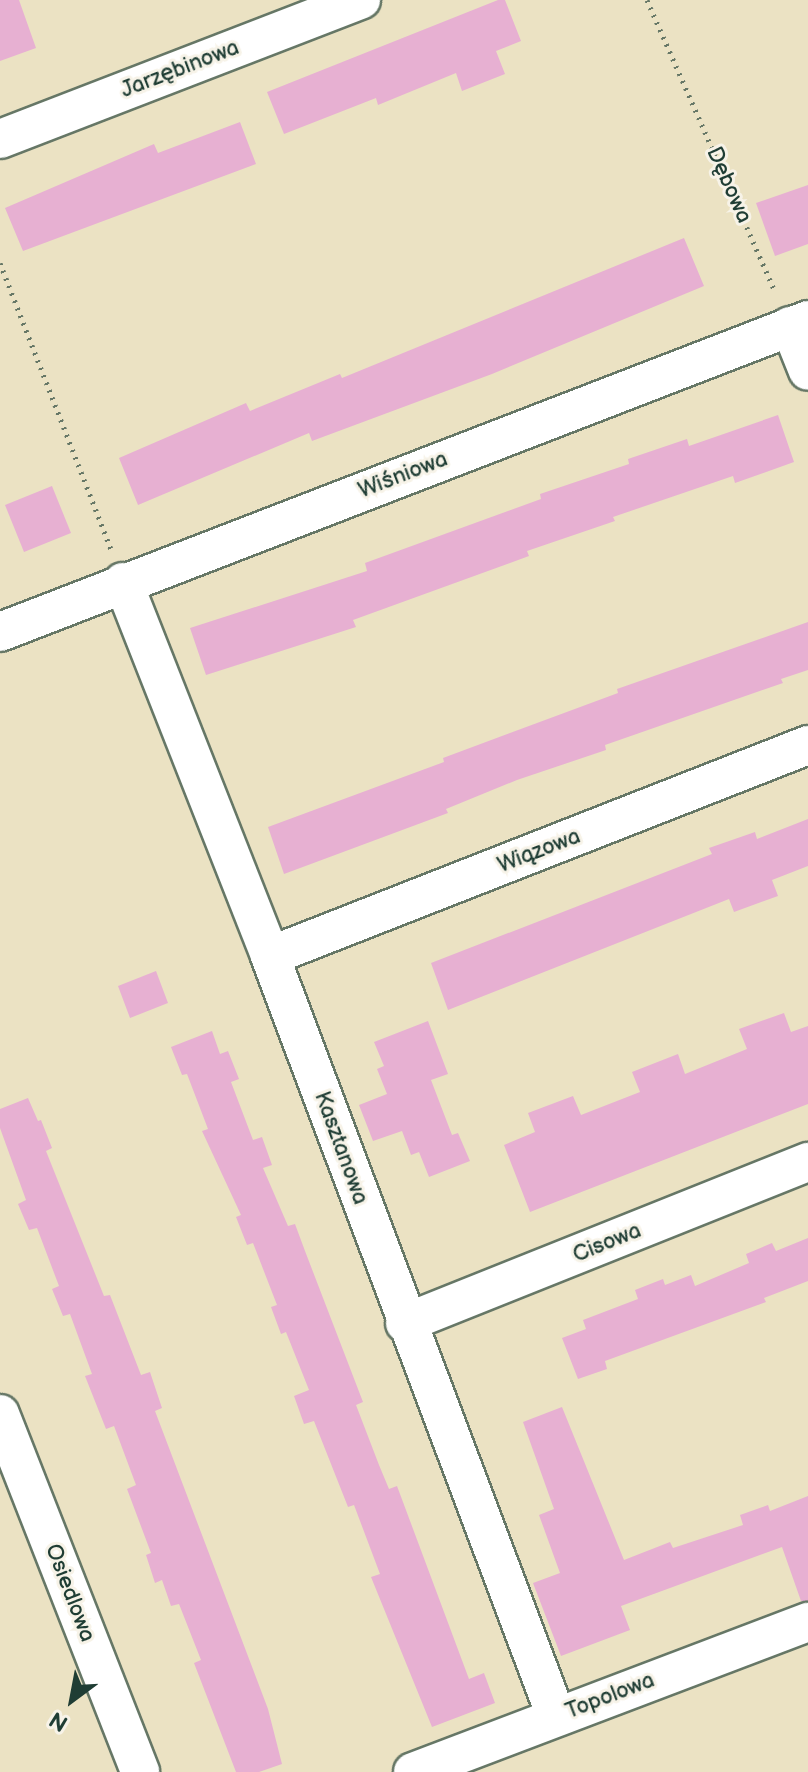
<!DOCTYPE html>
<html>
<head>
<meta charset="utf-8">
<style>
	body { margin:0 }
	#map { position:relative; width:808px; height:1772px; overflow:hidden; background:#ebe2c3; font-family:"Balsamiq Sans",sans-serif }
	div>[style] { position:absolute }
	.building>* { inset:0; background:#e7b0d2 }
	.path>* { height:5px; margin-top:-2.5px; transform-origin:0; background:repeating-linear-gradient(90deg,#676 0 2px,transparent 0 8px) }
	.roads { filter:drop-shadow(2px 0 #676) drop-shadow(-2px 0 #676) drop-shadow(0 2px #676) drop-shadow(0 -2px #676) }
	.minor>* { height:38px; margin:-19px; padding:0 19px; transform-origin:19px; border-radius:19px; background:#fff }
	span { translate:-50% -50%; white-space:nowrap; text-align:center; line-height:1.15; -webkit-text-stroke:6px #f7f3e8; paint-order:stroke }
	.street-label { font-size:22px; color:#1f3d34 }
	.north { position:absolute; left:32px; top:1660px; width:80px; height:80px; -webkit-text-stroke:6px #f7f3e8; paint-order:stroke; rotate:212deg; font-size:22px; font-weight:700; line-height:32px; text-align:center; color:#1f3d34 }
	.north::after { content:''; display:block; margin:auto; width:28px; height:36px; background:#1f3d34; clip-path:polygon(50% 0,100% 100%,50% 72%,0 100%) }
</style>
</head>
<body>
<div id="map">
	<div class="building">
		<div style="clip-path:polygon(0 0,19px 0,36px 48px,0 61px)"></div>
		<div style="clip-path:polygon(498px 0,505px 0,521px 41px,496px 51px,505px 74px,462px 91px,456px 73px,378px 105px,376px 98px,284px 134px,267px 92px)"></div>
		<div style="clip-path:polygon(240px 122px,256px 164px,23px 251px,5px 208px,154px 144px,158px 153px)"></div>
		<div style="clip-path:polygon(808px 185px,808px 244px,775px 256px,756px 203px)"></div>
		<div style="clip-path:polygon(684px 238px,704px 286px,492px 374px,312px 441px,309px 433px,138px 505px,119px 458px,246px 403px,250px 411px,340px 374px,342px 378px)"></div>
		<div style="clip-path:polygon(778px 415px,794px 462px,735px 483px,733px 476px,613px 517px,615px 521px,527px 551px,529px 556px,353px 620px,356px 627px,206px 675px,190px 628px,367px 571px,365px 563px,541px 499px,540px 494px,629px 464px,628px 459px,687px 439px,689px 446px)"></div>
		<div style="clip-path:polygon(52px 486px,71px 533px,24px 552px,5px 505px)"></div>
		<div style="clip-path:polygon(808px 622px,808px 670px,781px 679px,783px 683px,605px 745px,606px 750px,517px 780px,446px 809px,448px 813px,284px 874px,268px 827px,444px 762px,443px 758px,618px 693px,617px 689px)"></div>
		<div style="clip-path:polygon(808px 819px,808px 866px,772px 880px,778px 896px,734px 912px,729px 899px,448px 1010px,431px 963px,712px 854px,709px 848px,755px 832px,757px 839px)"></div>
		<div style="clip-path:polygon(156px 971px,168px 1003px,130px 1018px,118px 986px)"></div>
		<div style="clip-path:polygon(784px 1013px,791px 1032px,808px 1026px,808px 1104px,530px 1212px,504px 1145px,535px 1132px,528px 1113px,573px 1096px,581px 1115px,640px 1092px,632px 1072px,678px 1054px,685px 1074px,747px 1049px,739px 1029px)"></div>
		<div style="clip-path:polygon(428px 1021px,448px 1074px,431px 1080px,452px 1135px,458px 1133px,470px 1161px,429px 1177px,419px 1152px,411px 1155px,402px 1131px,373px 1141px,359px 1105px,387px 1094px,377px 1069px,384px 1066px,374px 1042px)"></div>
		<div style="clip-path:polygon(212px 1031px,220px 1054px,228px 1051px,239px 1079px,231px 1082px,253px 1140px,262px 1137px,272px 1165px,263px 1168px,288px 1226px,295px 1224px,305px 1251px,363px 1402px,356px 1405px,379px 1465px,389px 1489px,397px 1486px,469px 1679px,484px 1673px,495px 1703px,432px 1727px,371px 1577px,380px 1574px,354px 1505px,348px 1507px,314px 1421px,304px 1424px,294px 1396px,309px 1390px,286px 1332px,281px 1334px,271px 1307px,277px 1305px,253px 1243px,247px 1245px,236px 1217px,241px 1215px,202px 1131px,208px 1129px,187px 1074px,182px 1075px,171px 1047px)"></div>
		<div style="clip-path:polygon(28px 1098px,38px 1121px,41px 1120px,52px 1148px,46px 1151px,104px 1296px,110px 1295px,141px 1375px,150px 1372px,162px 1408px,155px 1411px,268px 1709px,282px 1764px,259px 1772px,236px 1772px,194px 1663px,201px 1660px,179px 1604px,171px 1606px,162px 1580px,155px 1583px,146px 1555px,151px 1553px,127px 1489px,136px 1485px,114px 1426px,106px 1429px,85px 1376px,92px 1374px,70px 1314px,63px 1316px,52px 1289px,59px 1286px,37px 1228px,29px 1230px,18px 1204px,26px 1200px,0 1128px,0 1109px)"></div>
		<div style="clip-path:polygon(808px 1238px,808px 1281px,764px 1298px,766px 1302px,605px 1361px,607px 1369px,578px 1379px,562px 1338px,586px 1329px,583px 1320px,638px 1299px,635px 1290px,663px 1279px,665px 1285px,691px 1275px,695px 1286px,749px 1263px,746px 1254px,772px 1243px,776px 1251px)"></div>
		<div style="clip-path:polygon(562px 1407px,624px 1560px,670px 1542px,673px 1548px,743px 1525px,740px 1515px,768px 1505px,770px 1511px,808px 1496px,808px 1601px,801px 1601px,782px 1547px,621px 1606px,630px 1630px,561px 1656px,533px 1583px,560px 1573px,539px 1515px,554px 1509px,523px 1422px)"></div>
	</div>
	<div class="path">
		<div style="left:647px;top:0;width:319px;rotate:66.3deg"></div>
		<div style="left:0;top:263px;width:307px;rotate:68.8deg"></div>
	</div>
	<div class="roads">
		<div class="minor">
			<div style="left:0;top:139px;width:387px;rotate:-21.1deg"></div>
			<div style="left:790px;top:326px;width:48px;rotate:68.2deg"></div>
			<div style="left:123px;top:582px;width:402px;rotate:68.5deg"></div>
			<div style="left:270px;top:956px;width:812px;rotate:69.38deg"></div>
			<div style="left:0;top:632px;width:866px;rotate:-21.11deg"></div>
			<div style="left:270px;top:956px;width:578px;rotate:-21.41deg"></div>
			<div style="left:405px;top:1323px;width:434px;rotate:-21.8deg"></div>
			<div style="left:0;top:1414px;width:384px;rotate:68.6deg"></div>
			<div style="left:413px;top:1772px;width:423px;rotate:-20.8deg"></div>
		</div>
	</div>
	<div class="street-label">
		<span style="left:180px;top:69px;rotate:-21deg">Jarzębinowa</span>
		<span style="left:729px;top:185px;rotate:66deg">Dębowa</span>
		<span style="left:403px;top:475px;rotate:-21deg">Wiśniowa</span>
		<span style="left:539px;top:851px;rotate:-21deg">Wiązowa</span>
		<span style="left:341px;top:1148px;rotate:70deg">Kasztanowa</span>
		<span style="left:607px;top:1243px;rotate:-22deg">Cisowa</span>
		<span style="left:70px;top:1593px;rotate:69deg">Osiedlowa</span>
		<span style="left:610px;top:1696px;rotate:-21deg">Topolowa</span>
	</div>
	<div class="north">N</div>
</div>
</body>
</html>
